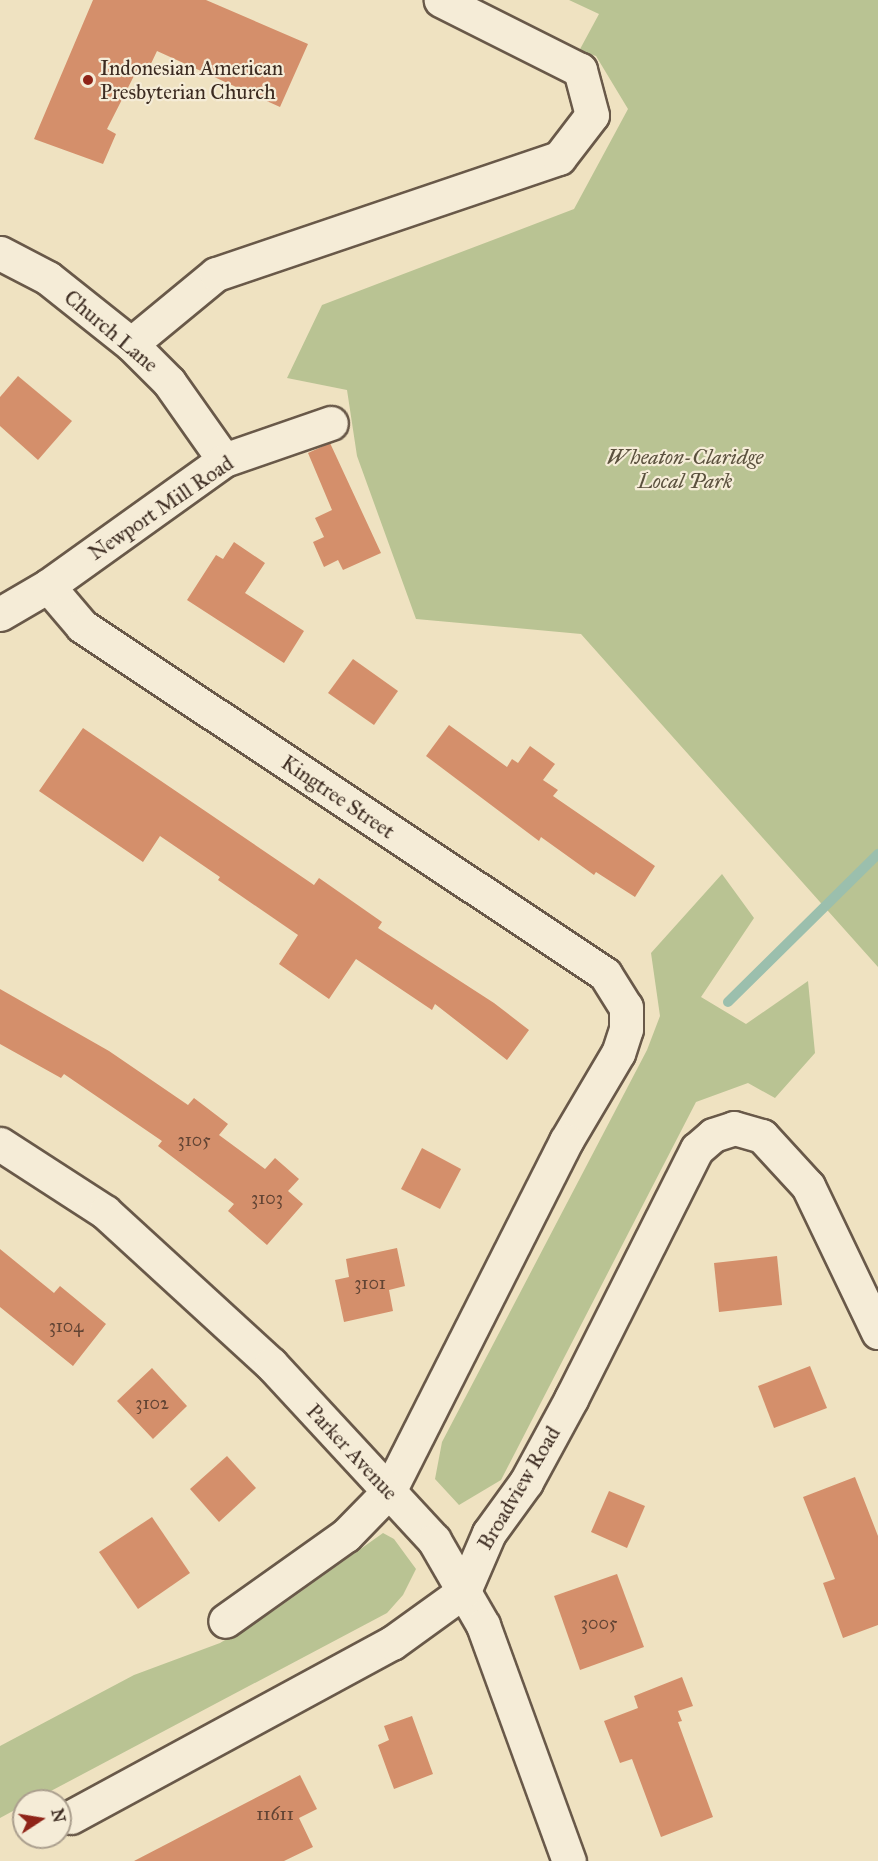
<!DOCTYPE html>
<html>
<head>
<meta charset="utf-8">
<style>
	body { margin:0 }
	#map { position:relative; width:878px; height:1861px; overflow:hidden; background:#efe2c1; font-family:"IM FELL Great Primer",serif }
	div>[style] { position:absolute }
	.green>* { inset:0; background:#b9c393 }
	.stream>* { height:10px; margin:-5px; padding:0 5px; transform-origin:5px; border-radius:5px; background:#9bbfad }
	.building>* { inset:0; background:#d48f6b }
	.roads { filter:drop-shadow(2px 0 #695949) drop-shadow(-2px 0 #695949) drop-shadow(0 2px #695949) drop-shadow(0 -2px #695949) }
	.minor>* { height:33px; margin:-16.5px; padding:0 16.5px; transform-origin:16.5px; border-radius:16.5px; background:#f5ecd7 }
	.dots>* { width:16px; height:16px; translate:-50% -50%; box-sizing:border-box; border:3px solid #f5ecd7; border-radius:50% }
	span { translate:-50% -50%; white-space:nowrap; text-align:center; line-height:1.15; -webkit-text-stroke:4.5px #f5ecd7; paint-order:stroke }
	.number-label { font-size:18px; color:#624434 }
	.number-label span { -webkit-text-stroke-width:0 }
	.poi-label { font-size:21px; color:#3c2b21 }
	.left { translate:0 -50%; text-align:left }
	.street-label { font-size:21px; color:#3c2b21 }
	.park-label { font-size:21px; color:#5b513e; font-style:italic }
	.north { position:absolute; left:12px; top:1789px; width:60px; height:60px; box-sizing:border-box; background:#f5ecd7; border:2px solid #ab9f8e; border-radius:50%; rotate:78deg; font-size:16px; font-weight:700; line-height:24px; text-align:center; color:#3c2b21 }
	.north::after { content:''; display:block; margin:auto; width:21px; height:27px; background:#8f2418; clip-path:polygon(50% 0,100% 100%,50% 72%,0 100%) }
</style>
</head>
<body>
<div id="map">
	<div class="green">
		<div style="clip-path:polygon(569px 0,878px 0,878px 967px,581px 634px,416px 619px,357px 456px,347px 390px,287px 378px,322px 305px,574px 209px,628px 109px,596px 56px,579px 51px,599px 14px)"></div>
		<div style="clip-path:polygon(722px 874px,754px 918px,701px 997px,746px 1024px,808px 981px,815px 1053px,775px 1098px,748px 1083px,696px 1102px,501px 1480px,459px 1505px,435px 1479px,442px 1442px,647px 1050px,660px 1016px,651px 953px)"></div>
		<div style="clip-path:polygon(383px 1533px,394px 1539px,416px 1569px,403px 1595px,387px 1613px,32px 1801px,24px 1801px,24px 1805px,0 1818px,0 1746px,134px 1675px,220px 1643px,275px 1610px)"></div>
	</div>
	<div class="stream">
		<div style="left:728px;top:1002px;width:211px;rotate:-44.6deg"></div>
	</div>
	<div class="building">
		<div style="clip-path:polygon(93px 0,206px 0,308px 44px,280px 107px,157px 51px,148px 70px,139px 66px,107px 129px,116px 134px,103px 164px,34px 139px)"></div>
		<div style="clip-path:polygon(18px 376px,72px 421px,38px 460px,0 426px,0 397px)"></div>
		<div style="clip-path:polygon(330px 443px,381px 553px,343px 570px,338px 560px,324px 567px,313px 542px,324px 537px,315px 518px,332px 510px,308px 453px)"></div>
		<div style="clip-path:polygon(234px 542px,265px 563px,245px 593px,304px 631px,284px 663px,187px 600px,216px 555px,223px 559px)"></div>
		<div style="clip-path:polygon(353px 659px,398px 691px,374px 725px,328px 693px)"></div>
		<div style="clip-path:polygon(449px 725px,507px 767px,512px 759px,518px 763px,530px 746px,555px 764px,543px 780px,558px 790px,553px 796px,655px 866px,635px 897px,596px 872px,594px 875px,541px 837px,539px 841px,426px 756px)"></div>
		<div style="clip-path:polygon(83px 728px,314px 885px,319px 878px,382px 922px,378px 928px,494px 1003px,529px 1030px,507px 1060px,435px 1004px,432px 1010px,356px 959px,329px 999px,279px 964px,298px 935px,218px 880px,220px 877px,160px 836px,143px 862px,39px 791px)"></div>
		<div style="clip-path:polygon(0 989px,109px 1051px,188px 1105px,194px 1098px,228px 1124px,219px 1135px,265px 1169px,275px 1158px,299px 1179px,288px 1191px,303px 1204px,267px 1245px,228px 1211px,234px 1204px,158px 1146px,162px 1141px,64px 1074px,61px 1078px,0 1044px)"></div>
		<div style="clip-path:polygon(422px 1148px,461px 1169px,440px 1209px,401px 1189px)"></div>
		<div style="clip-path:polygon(397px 1248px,405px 1286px,389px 1290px,393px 1311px,344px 1322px,335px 1280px,349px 1277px,346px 1259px)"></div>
		<div style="clip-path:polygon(0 1249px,54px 1293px,60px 1286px,106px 1324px,73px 1366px,0 1307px)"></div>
		<div style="clip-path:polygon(777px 1256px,782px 1305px,719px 1312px,714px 1263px)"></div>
		<div style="clip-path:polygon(810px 1366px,827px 1408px,774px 1428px,758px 1386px)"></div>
		<div style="clip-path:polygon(152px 1368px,187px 1406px,153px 1439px,117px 1401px)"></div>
		<div style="clip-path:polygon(227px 1456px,256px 1488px,219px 1522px,190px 1489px)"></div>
		<div style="clip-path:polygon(855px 1477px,878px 1536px,878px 1625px,843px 1638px,823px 1583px,835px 1579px,803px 1497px)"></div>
		<div style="clip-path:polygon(609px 1491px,645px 1506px,627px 1548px,591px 1532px)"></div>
		<div style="clip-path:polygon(152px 1517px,190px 1573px,138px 1609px,99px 1552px)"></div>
		<div style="clip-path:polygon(617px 1574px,644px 1647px,580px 1670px,554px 1596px)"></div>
		<div style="clip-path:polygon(682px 1677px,693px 1706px,678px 1711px,682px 1721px,678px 1722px,713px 1817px,661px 1837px,632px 1759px,620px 1763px,604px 1721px,638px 1708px,634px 1696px)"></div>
		<div style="clip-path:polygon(412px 1716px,433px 1774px,394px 1789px,378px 1745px,389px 1740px,384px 1726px)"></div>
		<div style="clip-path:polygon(300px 1775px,317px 1809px,299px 1818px,313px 1847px,284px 1861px,134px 1861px)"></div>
	</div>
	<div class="roads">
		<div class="minor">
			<div style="left:0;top:253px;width:54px;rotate:27.5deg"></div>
			<div style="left:48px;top:278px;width:106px;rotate:38.5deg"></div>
			<div style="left:131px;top:344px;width:54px;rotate:45deg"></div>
			<div style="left:169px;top:382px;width:95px;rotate:54.8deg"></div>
			<div style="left:131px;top:344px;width:110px;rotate:-39.5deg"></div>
			<div style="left:216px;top:274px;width:362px;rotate:-18.7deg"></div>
			<div style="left:559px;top:158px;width:54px;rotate:-52.5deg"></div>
			<div style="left:592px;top:115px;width:47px;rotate:-104.9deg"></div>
			<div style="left:580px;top:70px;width:156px;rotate:-153.3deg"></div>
			<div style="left:48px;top:586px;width:52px;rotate:49.6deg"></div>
			<div style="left:82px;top:626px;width:628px;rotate:33.64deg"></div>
			<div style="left:605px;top:974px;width:39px;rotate:58deg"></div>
			<div style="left:626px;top:1007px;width:22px;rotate:90deg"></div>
			<div style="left:626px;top:1029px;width:25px;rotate:108deg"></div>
			<div style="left:618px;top:1053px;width:102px;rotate:120.6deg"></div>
			<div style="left:566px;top:1141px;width:392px;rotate:116.8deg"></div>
			<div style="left:389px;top:1491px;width:62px;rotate:134.3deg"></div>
			<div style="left:346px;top:1535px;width:148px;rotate:144.6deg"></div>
			<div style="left:0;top:614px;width:56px;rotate:-30.3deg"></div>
			<div style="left:48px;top:586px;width:216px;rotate:-35.6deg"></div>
			<div style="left:224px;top:460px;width:113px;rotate:-19.1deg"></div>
			<div style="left:0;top:1144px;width:125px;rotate:32.9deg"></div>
			<div style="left:105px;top:1212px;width:225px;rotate:42.5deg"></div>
			<div style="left:271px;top:1364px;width:240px;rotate:47.2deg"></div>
			<div style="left:434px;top:1540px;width:98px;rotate:60deg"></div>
			<div style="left:483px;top:1625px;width:251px;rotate:70deg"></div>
			<div style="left:71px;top:1817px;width:365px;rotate:-28.5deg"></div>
			<div style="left:392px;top:1643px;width:89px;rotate:-35.8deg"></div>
			<div style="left:464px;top:1591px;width:63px;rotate:-66.7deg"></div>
			<div style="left:489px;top:1533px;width:63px;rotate:-54deg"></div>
			<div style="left:526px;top:1482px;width:94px;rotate:-61.5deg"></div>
			<div style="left:571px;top:1399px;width:280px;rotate:-63.3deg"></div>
			<div style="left:697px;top:1149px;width:21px;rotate:-41deg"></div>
			<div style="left:713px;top:1135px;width:22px;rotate:-18deg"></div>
			<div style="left:734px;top:1128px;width:29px;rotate:16deg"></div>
			<div style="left:762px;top:1136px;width:68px;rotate:47.4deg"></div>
			<div style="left:808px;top:1186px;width:162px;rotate:64.4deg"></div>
		</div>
	</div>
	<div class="dots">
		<div style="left:88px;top:80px;background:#8f2418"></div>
	</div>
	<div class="number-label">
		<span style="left:194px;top:1140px">3105</span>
		<span style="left:267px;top:1198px">3103</span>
		<span style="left:370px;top:1283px">3101</span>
		<span style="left:66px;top:1326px">3104</span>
		<span style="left:152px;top:1403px">3102</span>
		<span style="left:599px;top:1623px">3005</span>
		<span style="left:275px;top:1814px">11611</span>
	</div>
	<div class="poi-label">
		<span class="left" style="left:100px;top:80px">Indonesian American<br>Presbyterian Church</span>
	</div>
	<div class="street-label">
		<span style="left:111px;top:331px;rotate:40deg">Church Lane</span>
		<span style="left:161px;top:508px;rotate:-34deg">Newport Mill Road</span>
		<span style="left:338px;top:797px;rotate:34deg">Kingtree Street</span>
		<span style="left:352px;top:1452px;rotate:47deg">Parker Avenue</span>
		<span style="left:519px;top:1488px;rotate:-59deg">Broadview Road</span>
	</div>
	<div class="park-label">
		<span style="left:685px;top:469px">Wheaton-Claridge<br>Local Park</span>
	</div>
	<div class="north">N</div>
</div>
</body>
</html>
